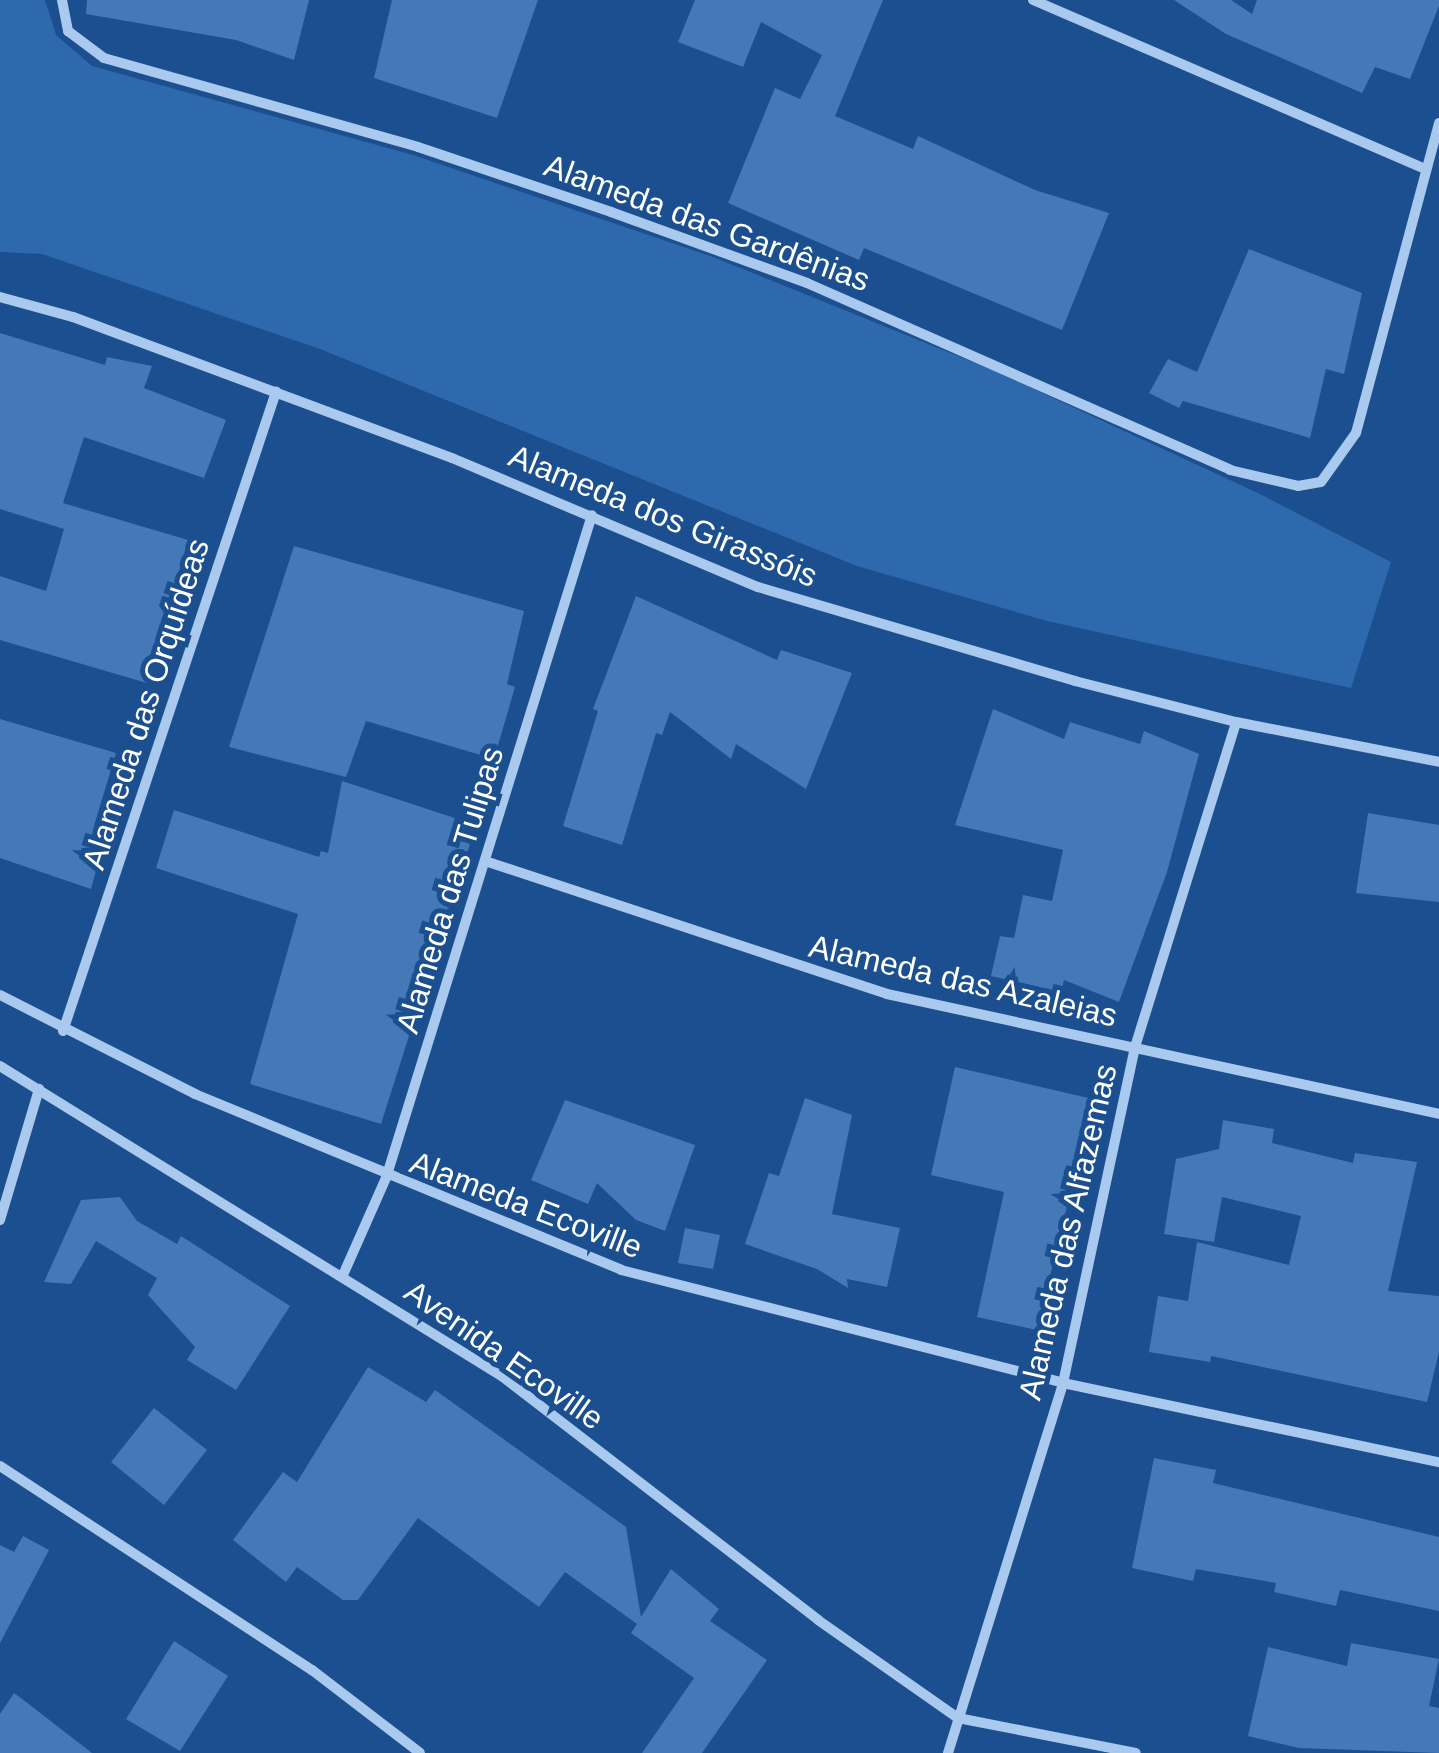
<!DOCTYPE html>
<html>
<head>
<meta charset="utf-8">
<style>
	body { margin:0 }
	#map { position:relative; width:1439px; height:1753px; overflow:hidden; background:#1b4f8f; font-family:Arial,sans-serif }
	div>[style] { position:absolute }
	.green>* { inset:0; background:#2e69ad }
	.building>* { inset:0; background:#4478b7 }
	.street>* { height:10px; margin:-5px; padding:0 5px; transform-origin:5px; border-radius:5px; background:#a9c9ee }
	span { translate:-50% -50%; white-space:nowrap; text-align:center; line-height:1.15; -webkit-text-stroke:10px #1b4f8f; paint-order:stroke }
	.street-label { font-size:32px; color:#fff }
</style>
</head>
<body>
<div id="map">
	<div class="green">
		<div style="clip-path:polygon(0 0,45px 0,56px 35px,92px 66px,413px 155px,713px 257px,995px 371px,1260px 494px,1391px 562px,1351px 688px,1047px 621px,857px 566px,320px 349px,42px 254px,0 252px)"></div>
	</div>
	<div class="building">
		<div style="clip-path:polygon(87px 0,309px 0,294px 60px,236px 40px,86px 14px)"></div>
		<div style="clip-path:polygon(392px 0,538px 0,497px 118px,374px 78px)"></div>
		<div style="clip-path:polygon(695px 0,883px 0,835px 116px,913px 149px,918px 136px,1035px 190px,1109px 213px,1062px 330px,864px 248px,859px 260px,728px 203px,775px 88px,800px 99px,822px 55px,761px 22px,743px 67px,678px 42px)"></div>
		<div style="clip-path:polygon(1174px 0,1231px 0,1252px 14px,1257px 0,1439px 0,1439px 6px,1410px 79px,1375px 67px,1362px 93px,1226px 34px)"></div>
		<div style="clip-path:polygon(1249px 249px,1362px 293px,1344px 374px,1326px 369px,1310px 438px,1183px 401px,1179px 408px,1149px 393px,1168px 359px,1197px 372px)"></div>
		<div style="clip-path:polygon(0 333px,105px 365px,107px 357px,152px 366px,144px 388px,226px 420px,204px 478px,84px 437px,63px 503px,188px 540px,147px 683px,0 640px,0 576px,46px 591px,64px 529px,0 509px)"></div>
		<div style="clip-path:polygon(294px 546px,524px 611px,507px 684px,515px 687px,494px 759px,366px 721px,346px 777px,229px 747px)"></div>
		<div style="clip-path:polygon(636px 596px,777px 660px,781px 650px,852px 673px,806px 789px,736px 744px,731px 759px,670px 712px,662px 735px,656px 733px,622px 845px,563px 826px,598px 711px,593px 709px)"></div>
		<div style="clip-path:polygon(993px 709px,1064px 739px,1070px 722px,1140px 744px,1144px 731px,1199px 754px,1167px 872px,1119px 1002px,1064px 980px,1061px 992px,991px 976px,1000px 936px,1014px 938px,1023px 895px,1052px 901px,1063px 850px,955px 825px)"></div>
		<div style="clip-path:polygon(0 719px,116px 753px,94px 826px,107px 830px,91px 889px,0 858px)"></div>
		<div style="clip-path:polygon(342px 781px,476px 825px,381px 1124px,250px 1084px,298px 914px,156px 868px,174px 810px,319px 857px,321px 851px,328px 853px)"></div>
		<div style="clip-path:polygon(1368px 813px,1439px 825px,1439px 902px,1356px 893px)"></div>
		<div style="clip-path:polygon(955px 1067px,1093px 1099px,1037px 1330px,977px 1317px,1004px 1192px,931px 1175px)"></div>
		<div style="clip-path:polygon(805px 1098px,852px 1115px,832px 1214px,900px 1228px,887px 1287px,847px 1279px,848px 1288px,817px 1269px,745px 1244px,769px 1173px,779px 1176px)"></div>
		<div style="clip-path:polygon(565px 1100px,695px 1145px,665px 1231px,636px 1220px,597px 1183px,588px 1204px,531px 1180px)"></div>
		<div style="clip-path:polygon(1223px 1120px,1274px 1129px,1272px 1143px,1353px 1163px,1355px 1153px,1417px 1162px,1388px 1291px,1439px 1296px,1439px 1352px,1427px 1402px,1211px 1356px,1210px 1362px,1149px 1352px,1158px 1296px,1188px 1301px,1197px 1242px,1289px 1265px,1301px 1216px,1222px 1197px,1214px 1242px,1164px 1234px,1176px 1159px,1219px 1149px)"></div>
		<div style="clip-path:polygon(120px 1197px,137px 1221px,177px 1244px,181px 1236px,290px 1306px,236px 1390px,187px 1360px,195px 1347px,148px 1295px,157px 1278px,96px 1241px,71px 1284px,44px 1282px,81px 1200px)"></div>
		<div style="clip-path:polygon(685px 1228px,720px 1235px,713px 1269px,678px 1263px)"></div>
		<div style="clip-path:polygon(368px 1367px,426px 1402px,435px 1390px,626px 1527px,641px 1617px,671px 1569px,719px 1609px,710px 1621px,767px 1660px,702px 1753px,642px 1753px,694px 1678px,631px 1633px,637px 1624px,565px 1572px,539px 1607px,418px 1518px,358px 1600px,343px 1600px,297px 1567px,286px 1582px,233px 1540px,283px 1472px,297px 1482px)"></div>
		<div style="clip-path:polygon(154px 1408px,207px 1450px,164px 1505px,111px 1462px)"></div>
		<div style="clip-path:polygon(1154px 1458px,1216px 1470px,1213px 1483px,1439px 1537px,1439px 1611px,1340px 1590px,1336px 1606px,1274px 1592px,1276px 1583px,1196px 1569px,1193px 1581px,1132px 1568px)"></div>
		<div style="clip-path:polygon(23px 1536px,49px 1550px,0 1643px,0 1545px,14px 1552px)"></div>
		<div style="clip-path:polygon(174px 1641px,228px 1676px,180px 1751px,126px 1719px)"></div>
		<div style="clip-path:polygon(1351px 1643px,1439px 1659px,1429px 1706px,1439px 1708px,1439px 1753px,1299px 1748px,1248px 1736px,1268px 1647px,1347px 1666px)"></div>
		<div style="clip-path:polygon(14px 1693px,30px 1705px,92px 1753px,0 1753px,0 1714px)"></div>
	</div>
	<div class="street">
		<div style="left:62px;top:0;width:32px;rotate:79deg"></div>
		<div style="left:68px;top:31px;width:45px;rotate:36.9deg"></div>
		<div style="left:104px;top:58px;width:326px;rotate:15.8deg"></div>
		<div style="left:418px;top:147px;width:204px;rotate:18.6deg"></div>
		<div style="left:611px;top:212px;width:208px;rotate:19.9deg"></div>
		<div style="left:807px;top:283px;width:462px;rotate:23.8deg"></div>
		<div style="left:1230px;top:470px;width:70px;rotate:13.2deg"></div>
		<div style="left:1298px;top:486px;width:23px;rotate:-10deg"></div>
		<div style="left:1321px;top:482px;width:60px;rotate:-54.5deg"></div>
		<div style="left:1356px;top:433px;width:321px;rotate:-75deg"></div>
		<div style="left:1033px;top:0;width:428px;rotate:23.3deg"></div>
		<div style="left:0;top:297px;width:76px;rotate:15.3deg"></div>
		<div style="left:73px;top:317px;width:404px;rotate:20.4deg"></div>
		<div style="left:452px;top:458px;width:332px;rotate:22.9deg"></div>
		<div style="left:758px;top:587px;width:331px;rotate:16.5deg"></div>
		<div style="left:1075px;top:681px;width:166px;rotate:14.3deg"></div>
		<div style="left:1236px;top:722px;width:207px;rotate:11.1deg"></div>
		<div style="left:485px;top:861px;width:423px;rotate:18.3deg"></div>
		<div style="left:887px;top:994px;width:565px;rotate:12.26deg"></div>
		<div style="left:0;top:995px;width:219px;rotate:26.9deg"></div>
		<div style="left:195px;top:1094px;width:461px;rotate:22.4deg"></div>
		<div style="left:621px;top:1270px;width:456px;rotate:14.3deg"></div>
		<div style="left:1063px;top:1383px;width:384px;rotate:11.9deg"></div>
		<div style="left:63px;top:1031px;width:674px;rotate:-71.57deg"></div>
		<div style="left:0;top:1066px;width:591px;rotate:31.73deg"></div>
		<div style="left:503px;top:1377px;width:398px;rotate:37.6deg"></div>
		<div style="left:818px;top:1620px;width:171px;rotate:35deg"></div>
		<div style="left:958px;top:1718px;width:181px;rotate:11.1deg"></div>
		<div style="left:0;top:1220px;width:137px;rotate:-73.4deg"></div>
		<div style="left:343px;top:1275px;width:106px;rotate:-66.1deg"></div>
		<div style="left:386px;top:1178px;width:694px;rotate:-72.74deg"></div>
		<div style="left:0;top:1466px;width:373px;rotate:33.2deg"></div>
		<div style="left:312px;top:1670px;width:136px;rotate:37.5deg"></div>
		<div style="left:948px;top:1753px;width:387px;rotate:-72.7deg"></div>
		<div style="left:1063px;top:1383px;width:344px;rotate:-77.9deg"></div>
		<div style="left:1135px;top:1047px;width:340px;rotate:-72.7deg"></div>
	</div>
	<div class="street-label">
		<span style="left:707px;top:223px;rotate:20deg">Alameda das Gardênias</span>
		<span style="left:663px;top:516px;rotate:22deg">Alameda dos Girassóis</span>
		<span style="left:146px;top:704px;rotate:-72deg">Alameda das Orquídeas</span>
		<span style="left:450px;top:890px;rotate:-73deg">Alameda das Tulipas</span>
		<span style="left:963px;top:981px;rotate:13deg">Alameda das Azaleias</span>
		<span style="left:526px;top:1205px;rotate:21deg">Alameda Ecoville</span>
		<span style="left:1068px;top:1232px;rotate:-77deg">Alameda das Alfazemas</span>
		<span style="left:504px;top:1355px;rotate:35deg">Avenida Ecoville</span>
	</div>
</div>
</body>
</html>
